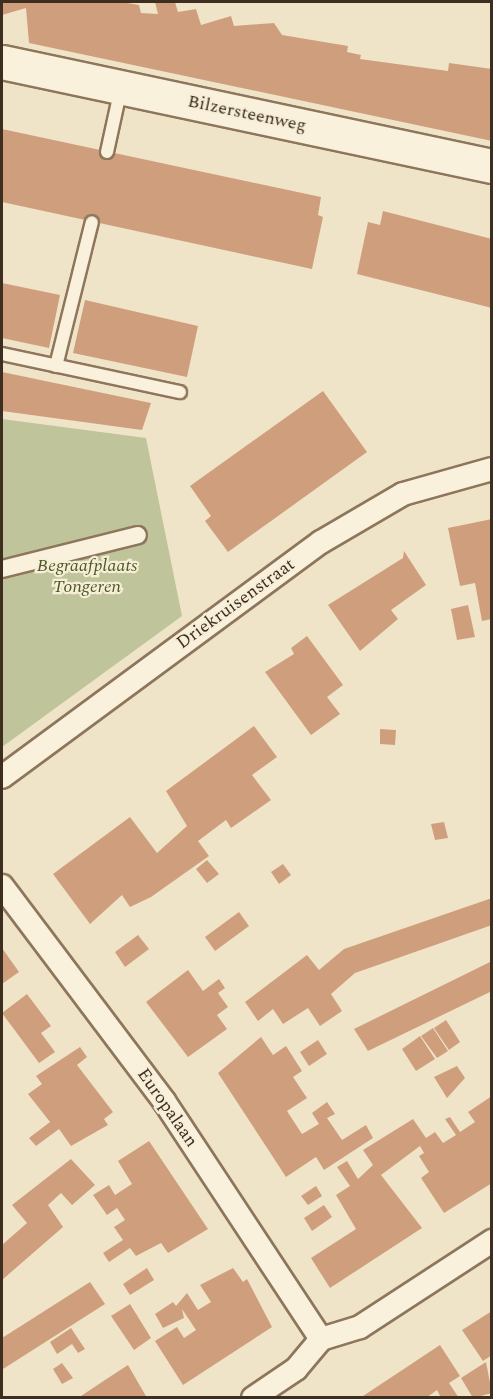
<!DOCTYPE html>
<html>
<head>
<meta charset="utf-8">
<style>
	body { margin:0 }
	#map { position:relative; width:493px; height:1399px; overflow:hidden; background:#f0e4c8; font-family:Spectral,serif }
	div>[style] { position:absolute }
	.cemetery>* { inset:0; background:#bfc49a }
	.building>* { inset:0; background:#cf9f7d }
	.roads { filter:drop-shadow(2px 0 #8d765c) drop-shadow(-2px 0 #8d765c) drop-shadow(0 2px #8d765c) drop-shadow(0 -2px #8d765c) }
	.service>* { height:12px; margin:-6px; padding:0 6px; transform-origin:6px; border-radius:6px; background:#faf1dc }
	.pedestrian>* { height:16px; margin:-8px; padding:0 8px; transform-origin:8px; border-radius:8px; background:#faf1dc }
	.minor>* { height:22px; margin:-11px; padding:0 11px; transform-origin:11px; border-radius:11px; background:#faf1dc }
	.secondary>* { height:33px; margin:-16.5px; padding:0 16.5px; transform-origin:16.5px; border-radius:16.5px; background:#faf1dc }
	span { translate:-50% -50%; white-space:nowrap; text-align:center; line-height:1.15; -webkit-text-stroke:4.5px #f7eed8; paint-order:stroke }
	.street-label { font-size:18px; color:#3d2e20 }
	.park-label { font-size:18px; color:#4d5a26; font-style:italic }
	.frame { position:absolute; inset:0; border:3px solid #3d2e20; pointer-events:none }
</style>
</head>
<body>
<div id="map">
	<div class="cemetery">
		<div style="clip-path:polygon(2px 419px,146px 438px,182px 616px,2px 747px)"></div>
	</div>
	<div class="building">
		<div style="clip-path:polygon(2px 2px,122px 2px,139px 5px,141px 13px,158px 14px,155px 2px,175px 2px,178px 12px,196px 9px,201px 25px,231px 16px,234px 26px,274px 23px,282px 35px,348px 46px,347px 52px,361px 55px,360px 59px,448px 71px,449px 63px,492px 69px,492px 141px,29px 43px,26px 8px,2px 15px)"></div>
		<div style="clip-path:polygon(2px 129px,321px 197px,318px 215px,323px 217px,312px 269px,2px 202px)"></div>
		<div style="clip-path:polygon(383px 211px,492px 239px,492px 308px,357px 274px,368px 222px,380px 225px)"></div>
		<div style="clip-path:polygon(2px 283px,60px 295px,49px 348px,2px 338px)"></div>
		<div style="clip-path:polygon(85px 300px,198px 326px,187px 377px,73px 353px)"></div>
		<div style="clip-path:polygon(2px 372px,151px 403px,142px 430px,2px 411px)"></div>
		<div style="clip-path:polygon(323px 391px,367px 452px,228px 552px,205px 521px,211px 516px,190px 486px)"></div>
		<div style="clip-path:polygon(492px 519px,492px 619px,482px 621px,475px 583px,460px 586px,448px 528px)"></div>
		<div style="clip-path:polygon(404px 551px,426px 585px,391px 610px,398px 619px,360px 651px,328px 605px,403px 558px)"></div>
		<div style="clip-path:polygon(468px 605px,475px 637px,457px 640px,451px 609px)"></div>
		<div style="clip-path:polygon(307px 636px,343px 685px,327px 697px,340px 714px,311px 735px,265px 672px,294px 654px,291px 648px)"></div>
		<div style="clip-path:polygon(254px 726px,277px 757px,252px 775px,271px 800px,231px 828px,226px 820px,198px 841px,209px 856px,151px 897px,130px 907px,122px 895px,90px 924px,53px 874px,130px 817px,157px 853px,187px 826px,166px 791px)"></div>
		<div style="clip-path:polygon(380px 729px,396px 730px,395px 745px,380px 744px)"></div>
		<div style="clip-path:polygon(444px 822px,448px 838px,435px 840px,431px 824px)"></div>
		<div style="clip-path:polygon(207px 860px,219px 874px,207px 883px,196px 869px)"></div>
		<div style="clip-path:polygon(283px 864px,291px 875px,279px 884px,271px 872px)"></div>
		<div style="clip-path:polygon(492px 898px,492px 925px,355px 973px,331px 994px,342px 1011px,320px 1026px,308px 1008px,283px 1024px,273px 1009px,258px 1021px,245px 1002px,307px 955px,319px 970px,344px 949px)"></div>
		<div style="clip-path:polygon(239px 912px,249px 926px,215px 951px,205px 937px)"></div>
		<div style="clip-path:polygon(138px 935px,149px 949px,125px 967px,115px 952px)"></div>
		<div style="clip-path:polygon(2px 948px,19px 972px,2px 984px)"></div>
		<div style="clip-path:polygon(490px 962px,492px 991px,368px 1051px,354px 1029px)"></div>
		<div style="clip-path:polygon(188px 970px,203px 991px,219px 979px,225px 988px,218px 993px,228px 1007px,217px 1015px,227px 1029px,188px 1057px,146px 1002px)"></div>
		<div style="clip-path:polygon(27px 994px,51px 1026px,41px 1033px,55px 1052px,39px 1063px,2px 1013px)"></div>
		<div style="clip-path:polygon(446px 1020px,460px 1042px,449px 1050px,434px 1028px)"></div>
		<div style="clip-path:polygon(433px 1028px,448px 1051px,437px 1058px,421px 1036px)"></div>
		<div style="clip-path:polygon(420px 1036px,435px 1059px,416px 1071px,402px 1049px)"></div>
		<div style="clip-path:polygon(261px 1037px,273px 1055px,286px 1046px,302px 1071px,293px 1077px,307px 1098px,287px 1111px,302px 1134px,319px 1124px,312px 1113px,327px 1102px,335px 1114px,327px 1118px,342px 1140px,366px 1125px,373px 1138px,324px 1170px,316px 1157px,286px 1177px,218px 1073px)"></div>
		<div style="clip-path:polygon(318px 1040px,327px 1054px,309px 1066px,300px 1052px)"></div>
		<div style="clip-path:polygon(80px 1047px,87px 1057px,77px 1065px,113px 1112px,104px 1119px,108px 1125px,71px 1146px,59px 1129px,36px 1146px,29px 1138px,50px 1122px,28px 1094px,42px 1084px,36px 1076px)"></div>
		<div style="clip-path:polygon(457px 1066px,465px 1078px,447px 1098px,434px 1077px)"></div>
		<div style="clip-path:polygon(492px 1096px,492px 1183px,444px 1213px,421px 1178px,429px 1172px,419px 1156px,424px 1153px,420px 1146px,381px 1175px,422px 1228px,330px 1288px,311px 1258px,356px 1229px,336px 1195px,350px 1186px,337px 1167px,347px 1161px,358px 1179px,373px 1165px,363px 1150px,413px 1119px,426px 1138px,435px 1132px,443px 1143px,456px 1135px,445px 1119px,450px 1117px,460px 1132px,475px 1122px,468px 1112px)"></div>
		<div style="clip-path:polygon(149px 1141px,208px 1229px,168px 1253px,161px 1243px,136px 1256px,130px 1248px,109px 1262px,103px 1253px,123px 1240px,114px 1227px,125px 1220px,117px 1208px,107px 1215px,93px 1195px,109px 1185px,115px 1195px,132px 1184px,118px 1161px)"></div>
		<div style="clip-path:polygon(71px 1159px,95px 1185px,72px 1205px,61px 1193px,48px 1205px,63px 1227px,2px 1280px,2px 1245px,27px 1223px,12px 1205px)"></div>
		<div style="clip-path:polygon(316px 1186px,322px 1196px,308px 1205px,301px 1196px)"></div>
		<div style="clip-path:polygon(324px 1205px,332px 1217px,312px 1231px,304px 1218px)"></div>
		<div style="clip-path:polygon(147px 1268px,154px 1280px,130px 1295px,123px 1284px)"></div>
		<div style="clip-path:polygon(233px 1268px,243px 1282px,247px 1279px,272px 1327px,183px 1385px,155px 1341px,177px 1327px,184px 1338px,196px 1330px,182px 1309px,184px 1318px,163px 1328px,155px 1314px,173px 1302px,176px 1306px,187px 1293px,198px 1310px,211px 1302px,200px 1285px)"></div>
		<div style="clip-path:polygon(90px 1282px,105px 1304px,3px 1369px,2px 1338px)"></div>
		<div style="clip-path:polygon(130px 1304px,151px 1338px,134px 1350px,111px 1316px)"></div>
		<div style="clip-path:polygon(492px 1311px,492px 1355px,483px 1361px,462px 1330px)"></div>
		<div style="clip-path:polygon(71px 1328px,85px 1349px,78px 1353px,72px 1344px,57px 1354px,50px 1342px)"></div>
		<div style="clip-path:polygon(440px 1345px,460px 1376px,449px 1383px,459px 1398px,441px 1398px,437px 1390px,426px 1398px,360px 1398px)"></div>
		<div style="clip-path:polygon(486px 1362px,492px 1393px,473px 1398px,461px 1378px)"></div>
		<div style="clip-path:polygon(62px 1363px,73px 1378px,62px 1384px,53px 1369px)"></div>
		<div style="clip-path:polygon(128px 1365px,147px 1398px,78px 1398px,105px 1380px)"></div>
	</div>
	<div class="roads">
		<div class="service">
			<div style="left:107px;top:152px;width:66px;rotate:-77.7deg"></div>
			<div style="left:2px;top:354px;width:182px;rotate:12.1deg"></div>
			<div style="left:56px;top:366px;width:148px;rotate:-76deg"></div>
		</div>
		<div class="pedestrian">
			<div style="left:2px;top:569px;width:140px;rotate:-14deg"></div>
		</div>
		<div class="minor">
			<div style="left:2px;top:777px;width:396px;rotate:-36.4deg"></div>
			<div style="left:321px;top:542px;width:95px;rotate:-30.3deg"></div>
			<div style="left:403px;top:494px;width:92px;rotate:-15.7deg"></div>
			<div style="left:2px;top:886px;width:269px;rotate:53deg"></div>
			<div style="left:164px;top:1101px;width:285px;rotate:56.6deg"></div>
			<div style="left:253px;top:1398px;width:52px;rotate:-34deg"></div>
			<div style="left:296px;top:1369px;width:39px;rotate:-50deg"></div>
			<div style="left:321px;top:1339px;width:41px;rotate:-17.1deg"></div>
			<div style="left:360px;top:1327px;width:158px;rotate:-33.1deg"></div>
		</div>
		<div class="secondary">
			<div style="left:2px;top:62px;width:501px;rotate:11.98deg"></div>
		</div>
	</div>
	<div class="street-label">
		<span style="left:247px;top:114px;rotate:12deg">Bilzersteenweg</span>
		<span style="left:236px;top:604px;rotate:-36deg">Driekruisenstraat</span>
		<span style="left:167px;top:1108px;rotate:55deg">Europalaan</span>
	</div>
	<div class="park-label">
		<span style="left:87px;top:577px">Begraafplaats<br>Tongeren</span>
	</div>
	<div class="frame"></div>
</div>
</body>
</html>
